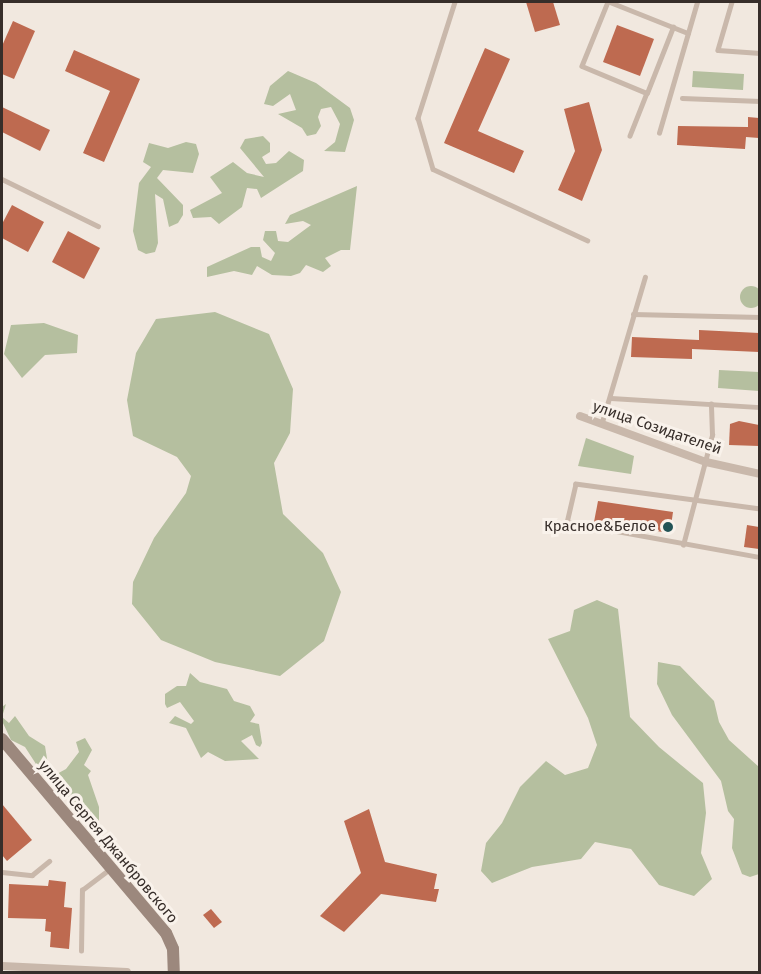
<!DOCTYPE html>
<html>
<head>
<meta charset="utf-8">
<style>
	body { margin:0 }
	#map { position:relative; width:761px; height:974px; overflow:hidden; background:#f1e8df; font-family:"Fira Sans",sans-serif }
	div>[style] { position:absolute }
	.green>* { inset:0; background:#b5bf9f }
	.round { border-radius:50% }
	.building>* { inset:0; background:#be6a50 }
	.lane>* { height:4.5px; margin:-2.25px; padding:0 2.25px; transform-origin:2.25px; border-radius:2.25px; background:#c9b8ab }
	.street>* { height:8px; margin:-4px; padding:0 4px; transform-origin:4px; border-radius:4px; background:#c9b8ab }
	.secondary>* { height:12px; margin:-6px; padding:0 6px; transform-origin:6px; border-radius:6px; background:#9c887d }
	.dots>* { width:16px; height:16px; translate:-50% -50%; box-sizing:border-box; border:3px solid #f9f2eb; border-radius:50% }
	span { translate:-50% -50%; white-space:nowrap; text-align:center; line-height:1.15; -webkit-text-stroke:6px #f9f2eb; paint-order:stroke }
	.street-label { font-size:15px; color:#372e2a }
	.poi-label { font-size:15px; color:#372e2a }
	.right { translate:-100% -50%; text-align:right }
	.frame { position:absolute; inset:0; border:3px solid #372e2a; pointer-events:none }
</style>
</head>
<body>
<div id="map">
	<div class="green">
		<div style="clip-path:polygon(288px 71px,316px 83px,350px 108px,354px 120px,345px 152px,324px 151px,335px 142px,340px 124px,331px 107px,321px 109px,318px 117px,321px 126px,316px 134px,307px 136px,302px 128px,278px 114px,296px 110px,290px 94px,273px 106px,264px 104px,270px 86px)"></div>
		<div style="clip-path:polygon(693px 71px,744px 74px,743px 90px,692px 87px)"></div>
		<div style="clip-path:polygon(263px 136px,270px 143px,270px 152px,262px 157px,266px 164px,276px 163px,289px 151px,304px 160px,303px 171px,261px 198px,257px 189px,247px 188px,242px 207px,219px 224px,211px 217px,193px 218px,190px 210px,222px 193px,210px 177px,233px 162px,247px 173px,264px 177px,240px 148px,245px 139px)"></div>
		<div style="clip-path:polygon(186px 142px,196px 144px,199px 154px,193px 173px,163px 170px,157px 178px,183px 205px,183px 215px,178px 223px,169px 227px,163px 199px,155px 194px,158px 243px,155px 252px,146px 254px,138px 250px,133px 231px,139px 183px,151px 167px,143px 162px,149px 143px,168px 148px)"></div>
		<div style="clip-path:polygon(357px 186px,350px 250px,341px 250px,325px 258px,331px 266px,323px 272px,306px 265px,300px 273px,291px 276px,272px 275px,257px 266px,252px 275px,234px 271px,207px 277px,207px 267px,251px 247px,260px 247px,262px 257px,271px 261px,275px 253px,263px 240px,265px 231px,276px 231px,278px 241px,288px 242px,311px 225px,303px 221px,285px 224px,290px 215px)"></div>
		<div class="round" style="left:740px;top:286px;width:22px;height:22px"></div>
		<div style="clip-path:polygon(215px 312px,269px 334px,293px 389px,290px 433px,274px 463px,283px 514px,323px 553px,341px 592px,324px 641px,280px 676px,215px 662px,161px 640px,132px 604px,133px 582px,154px 538px,186px 493px,191px 476px,177px 457px,133px 436px,127px 400px,136px 353px,156px 319px)"></div>
		<div style="clip-path:polygon(44px 323px,78px 335px,77px 353px,45px 355px,22px 378px,4px 354px,11px 325px)"></div>
		<div style="clip-path:polygon(719px 370px,759px 372px,759px 391px,718px 388px)"></div>
		<div style="clip-path:polygon(586px 438px,634px 456px,631px 474px,578px 466px)"></div>
		<div style="clip-path:polygon(597px 600px,618px 609px,630px 717px,659px 747px,703px 783px,706px 813px,701px 853px,712px 879px,694px 896px,659px 885px,631px 849px,595px 842px,581px 859px,532px 867px,492px 883px,481px 871px,486px 843px,502px 823px,520px 787px,546px 761px,565px 775px,588px 768px,597px 745px,588px 718px,548px 639px,570px 631px,574px 610px)"></div>
		<div style="clip-path:polygon(658px 662px,680px 666px,714px 701px,719px 722px,729px 740px,759px 767px,759px 874px,750px 877px,742px 874px,732px 848px,734px 819px,728px 811px,721px 781px,672px 715px,657px 684px)"></div>
		<div style="clip-path:polygon(190px 673px,200px 682px,227px 689px,234px 701px,250px 706px,255px 715px,250px 722px,259px 724px,262px 743px,260px 747px,256px 745px,252px 735px,241px 741px,259px 759px,225px 761px,208px 752px,201px 758px,186px 728px,169px 723px,175px 716px,191px 724px,194px 721px,180px 702px,167px 708px,165px 704px,165px 694px,177px 686px,186px 686px)"></div>
		<div style="clip-path:polygon(6px 704px,2px 717px,9px 723px,15px 716px,29px 736px,45px 746px,49px 771px,36px 764px,25px 747px,11px 740px,2px 721px,2px 707px)"></div>
		<div style="clip-path:polygon(85px 738px,92px 750px,84px 765px,91px 771px,88px 775px,99px 807px,99px 825px,93px 831px,64px 793px,51px 785px,53px 776px,66px 769px,79px 752px,76px 742px)"></div>
	</div>
	<div class="building">
		<div style="clip-path:polygon(526px 2px,553px 2px,560px 25px,535px 32px)"></div>
		<div style="clip-path:polygon(13px 21px,35px 31px,14px 79px,2px 74px,2px 46px)"></div>
		<div style="clip-path:polygon(617px 25px,654px 39px,640px 76px,603px 62px)"></div>
		<div style="clip-path:polygon(485px 48px,510px 59px,478px 131px,524px 151px,514px 173px,444px 143px)"></div>
		<div style="clip-path:polygon(74px 50px,140px 79px,104px 162px,83px 153px,110px 91px,65px 71px)"></div>
		<div style="clip-path:polygon(589px 102px,602px 150px,582px 201px,558px 190px,575px 151px,564px 109px)"></div>
		<div style="clip-path:polygon(2px 107px,50px 130px,40px 151px,2px 132px)"></div>
		<div style="clip-path:polygon(748px 117px,759px 118px,759px 138px,746px 137px,745px 149px,677px 145px,678px 126px,748px 127px)"></div>
		<div style="clip-path:polygon(12px 205px,44px 222px,28px 252px,2px 238px,2px 224px)"></div>
		<div style="clip-path:polygon(68px 231px,100px 248px,84px 279px,52px 262px)"></div>
		<div style="clip-path:polygon(699px 330px,759px 333px,759px 352px,692px 349px,692px 359px,631px 357px,632px 337px,699px 340px)"></div>
		<div style="clip-path:polygon(739px 421px,759px 425px,759px 446px,729px 445px,730px 424px)"></div>
		<div style="clip-path:polygon(598px 501px,673px 512px,670px 533px,594px 522px)"></div>
		<div style="clip-path:polygon(747px 525px,759px 527px,759px 549px,744px 547px)"></div>
		<div style="clip-path:polygon(2px 804px,32px 840px,7px 861px,2px 855px)"></div>
		<div style="clip-path:polygon(369px 809px,385px 862px,437px 874px,434px 889px,439px 889px,436px 902px,381px 894px,344px 932px,320px 916px,361px 873px,344px 821px)"></div>
		<div style="clip-path:polygon(49px 880px,66px 882px,64px 907px,72px 908px,69px 949px,50px 947px,51px 932px,45px 931px,46px 919px,8px 918px,9px 884px,48px 886px)"></div>
		<div style="clip-path:polygon(211px 909px,222px 922px,214px 928px,203px 915px)"></div>
	</div>
	<div class="lane">
		<div style="left:455px;top:2px;width:122px;rotate:107.7deg"></div>
		<div style="left:418px;top:118px;width:53px;rotate:73.6deg"></div>
		<div style="left:433px;top:169px;width:170px;rotate:24.8deg"></div>
		<div style="left:608px;top:2px;width:69px;rotate:112.1deg"></div>
		<div style="left:582px;top:66px;width:70px;rotate:22.6deg"></div>
		<div style="left:647px;top:93px;width:46px;rotate:111.6deg"></div>
		<div style="left:610px;top:2px;width:84px;rotate:21.7deg"></div>
		<div style="left:732px;top:2px;width:50px;rotate:106.3deg"></div>
		<div style="left:718px;top:50px;width:42px;rotate:4.1deg"></div>
		<div style="left:647px;top:93px;width:71px;rotate:-68.5deg"></div>
		<div style="left:682px;top:98px;width:78px;rotate:2.2deg"></div>
		<div style="left:659px;top:133px;width:136px;rotate:-73.8deg"></div>
		<div style="left:2px;top:179px;width:107px;rotate:26.1deg"></div>
		<div style="left:633px;top:314px;width:127px;rotate:1.4deg"></div>
		<div style="left:611px;top:398px;width:149px;rotate:3.5deg"></div>
		<div style="left:602px;top:422px;width:151px;rotate:-73.5deg"></div>
		<div style="left:760px;top:509px;width:186px;rotate:-172.3deg"></div>
		<div style="left:576px;top:484px;width:39px;rotate:103deg"></div>
		<div style="left:567px;top:522px;width:196px;rotate:10.3deg"></div>
		<div style="left:683px;top:545px;width:114px;rotate:-75.2deg"></div>
		<div style="left:712px;top:435px;width:31px;rotate:-92deg"></div>
		<div style="left:2px;top:872px;width:30px;rotate:6deg"></div>
		<div style="left:32px;top:875px;width:22px;rotate:-39deg"></div>
		<div style="left:81px;top:951px;width:61px;rotate:-89.1deg"></div>
		<div style="left:82px;top:890px;width:35px;rotate:-37deg"></div>
	</div>
	<div class="street">
		<div style="left:580px;top:416px;width:134px;rotate:20.1deg"></div>
		<div style="left:706px;top:462px;width:55px;rotate:12.5deg"></div>
		<div style="left:2px;top:966px;width:125px;rotate:2.7deg"></div>
	</div>
	<div class="secondary">
		<div style="left:2px;top:739px;width:254px;rotate:49.8deg"></div>
		<div style="left:166px;top:933px;width:17px;rotate:66deg"></div>
		<div style="left:173px;top:949px;width:23px;rotate:88deg"></div>
	</div>
	<div class="dots">
		<div style="left:668px;top:527px;background:#225356"></div>
	</div>
	<div class="street-label">
		<span style="left:657px;top:428px;rotate:19deg">улица Созидателей</span>
		<span style="left:108px;top:842px;rotate:50deg">улица Сергея Джанбровского</span>
	</div>
	<div class="poi-label">
		<span class="right" style="left:656px;top:527px">Красное&amp;Белое</span>
	</div>
	<div class="frame"></div>
</div>
</body>
</html>
